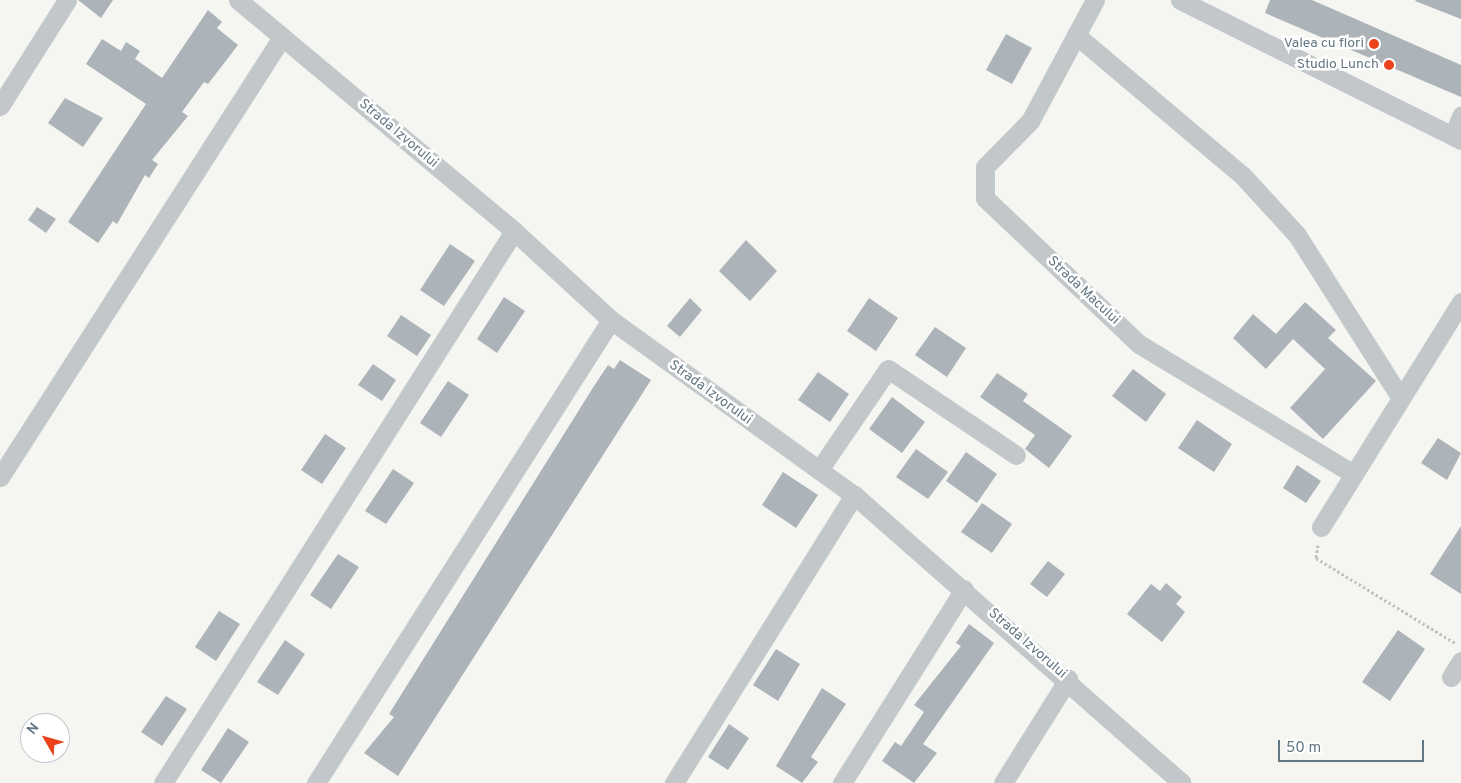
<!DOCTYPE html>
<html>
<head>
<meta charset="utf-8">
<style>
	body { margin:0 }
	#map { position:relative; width:1461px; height:783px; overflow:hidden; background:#f5f5f1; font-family:Overpass,sans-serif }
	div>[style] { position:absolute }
	.building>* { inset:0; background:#acb4b9 }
	.path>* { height:3px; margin-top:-1.5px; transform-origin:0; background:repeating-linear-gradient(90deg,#bec0c2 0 2.5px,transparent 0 5px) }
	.minor>* { height:19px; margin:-9.5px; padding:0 9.5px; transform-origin:9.5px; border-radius:9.5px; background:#c2c7c9 }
	.dots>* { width:14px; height:14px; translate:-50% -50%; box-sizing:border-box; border:2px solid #fff; border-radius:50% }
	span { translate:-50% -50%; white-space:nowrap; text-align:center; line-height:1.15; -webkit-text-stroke:5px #fff; paint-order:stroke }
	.poi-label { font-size:14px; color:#637784 }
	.right { translate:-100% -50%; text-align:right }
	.street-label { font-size:14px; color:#637784 }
	.north { position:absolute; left:20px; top:713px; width:50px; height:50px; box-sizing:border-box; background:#fff; border:1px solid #c1c9ce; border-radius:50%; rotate:308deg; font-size:14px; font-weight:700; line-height:20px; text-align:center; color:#637784 }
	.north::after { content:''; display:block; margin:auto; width:18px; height:22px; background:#eb421c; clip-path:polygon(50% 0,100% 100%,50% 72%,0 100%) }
	.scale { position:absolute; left:1278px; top:740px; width:146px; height:22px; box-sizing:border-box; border:2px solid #637784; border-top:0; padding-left:6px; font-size:15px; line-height:18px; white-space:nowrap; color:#637784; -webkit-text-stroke:4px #fff; paint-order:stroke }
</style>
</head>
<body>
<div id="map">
	<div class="building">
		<div style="clip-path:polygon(78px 0,113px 0,101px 18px)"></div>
		<div style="clip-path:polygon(1270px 0,1312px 0,1461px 65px,1461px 97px,1265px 13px)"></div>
		<div style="clip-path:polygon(1416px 0,1461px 0,1461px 19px,1415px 1px)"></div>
		<div style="clip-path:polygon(208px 10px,222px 22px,217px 28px,238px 45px,208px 84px,204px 82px,182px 112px,188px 116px,152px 160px,158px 164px,149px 178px,145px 175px,117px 224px,113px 221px,98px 243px,68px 222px,146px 104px,86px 64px,102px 39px,121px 51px,126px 42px,140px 51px,135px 59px,162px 78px)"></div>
		<div style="clip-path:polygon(1006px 34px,1032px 48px,1012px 84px,986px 70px)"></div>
		<div style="clip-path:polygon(65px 98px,103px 118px,83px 147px,48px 123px)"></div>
		<div style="clip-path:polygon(37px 207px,56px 219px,46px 233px,28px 220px)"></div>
		<div style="clip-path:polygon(746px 240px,777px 271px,750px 301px,719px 271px)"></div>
		<div style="clip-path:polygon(450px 244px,475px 261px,444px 306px,420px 290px)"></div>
		<div style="clip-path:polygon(504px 297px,525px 311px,497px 353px,477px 339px)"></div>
		<div style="clip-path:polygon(690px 298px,702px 310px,680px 337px,667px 326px)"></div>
		<div style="clip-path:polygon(869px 298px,898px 318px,876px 351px,847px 331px)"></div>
		<div style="clip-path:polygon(1305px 302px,1336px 330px,1328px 338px,1376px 381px,1323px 439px,1290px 408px,1325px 369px,1293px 339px,1266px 369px,1233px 338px,1253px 314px,1276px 334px)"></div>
		<div style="clip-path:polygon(401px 315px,431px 335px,417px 356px,387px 336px)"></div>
		<div style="clip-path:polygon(935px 327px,966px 348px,947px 377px,915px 355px)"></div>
		<div style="clip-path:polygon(620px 360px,651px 380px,398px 776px,364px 753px,394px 717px,389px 714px,594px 386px,608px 365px,614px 369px)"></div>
		<div style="clip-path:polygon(373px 364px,396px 380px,382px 401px,358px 385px)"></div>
		<div style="clip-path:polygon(1133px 369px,1166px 394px,1146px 422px,1112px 396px)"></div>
		<div style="clip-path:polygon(818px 372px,849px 394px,830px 422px,798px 400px)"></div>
		<div style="clip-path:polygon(997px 373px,1028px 394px,1023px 401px,1072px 436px,1049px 468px,1025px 449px,1035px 435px,980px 397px)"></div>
		<div style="clip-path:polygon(448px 381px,469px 395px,441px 437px,420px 423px)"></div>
		<div style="clip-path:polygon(892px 397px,925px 422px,902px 453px,869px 429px)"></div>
		<div style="clip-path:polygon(1197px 420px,1232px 444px,1214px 472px,1178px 448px)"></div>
		<div style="clip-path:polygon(325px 434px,346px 448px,322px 484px,301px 470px)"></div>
		<div style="clip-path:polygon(1438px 438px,1461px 453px,1447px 480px,1421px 463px)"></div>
		<div style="clip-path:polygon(916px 449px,948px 472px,928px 499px,896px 477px)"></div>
		<div style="clip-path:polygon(966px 452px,997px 474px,977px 503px,946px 481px)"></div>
		<div style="clip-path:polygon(1297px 465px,1321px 481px,1306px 503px,1283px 488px)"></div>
		<div style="clip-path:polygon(393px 469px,414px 483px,386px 524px,365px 511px)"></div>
		<div style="clip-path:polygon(783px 472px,818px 495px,796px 528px,762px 505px)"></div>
		<div style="clip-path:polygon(982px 503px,1012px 524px,992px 553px,961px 532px)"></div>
		<div style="clip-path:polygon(1461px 526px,1461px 594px,1430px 574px)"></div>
		<div style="clip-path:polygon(338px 554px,359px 567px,331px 609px,310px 595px)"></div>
		<div style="clip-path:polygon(1048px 561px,1065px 574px,1047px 597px,1030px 584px)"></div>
		<div style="clip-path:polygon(1166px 583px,1182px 597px,1176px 604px,1185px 612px,1162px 642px,1127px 614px,1151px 584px,1160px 591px)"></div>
		<div style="clip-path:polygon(219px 611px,240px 624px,216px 661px,195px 647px)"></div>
		<div style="clip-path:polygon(969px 624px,994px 643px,923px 744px,937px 753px,914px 783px,882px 761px,895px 742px,901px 746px,924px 712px,914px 705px,961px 646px,956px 643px)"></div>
		<div style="clip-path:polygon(1398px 630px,1425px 649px,1390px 701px,1362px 682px)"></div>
		<div style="clip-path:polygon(285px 640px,305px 654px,278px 695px,257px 682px)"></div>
		<div style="clip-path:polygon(776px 649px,800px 664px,778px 701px,753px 685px)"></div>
		<div style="clip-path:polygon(822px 688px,846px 704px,811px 757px,818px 762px,802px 783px,776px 766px)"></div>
		<div style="clip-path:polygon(166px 696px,187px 709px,162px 746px,141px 732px)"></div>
		<div style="clip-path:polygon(729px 724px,749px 738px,728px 770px,708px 757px)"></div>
		<div style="clip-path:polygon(228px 728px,249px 742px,221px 783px,201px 770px)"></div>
	</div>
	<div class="path">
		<div style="left:1318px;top:545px;width:13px;rotate:99deg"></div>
		<div style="left:1316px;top:558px;width:163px;rotate:31.4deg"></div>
	</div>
	<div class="minor">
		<div style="left:238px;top:0;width:360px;rotate:39.9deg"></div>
		<div style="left:514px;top:231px;width:132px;rotate:42.5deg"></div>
		<div style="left:611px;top:320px;width:299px;rotate:35.8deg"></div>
		<div style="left:854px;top:495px;width:436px;rotate:41.3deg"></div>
		<div style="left:1095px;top:0;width:137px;rotate:118.2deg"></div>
		<div style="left:1030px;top:121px;width:64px;rotate:134.4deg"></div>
		<div style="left:985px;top:167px;width:31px;rotate:90deg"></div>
		<div style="left:985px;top:198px;width:212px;rotate:43.5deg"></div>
		<div style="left:1139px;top:344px;width:251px;rotate:31.2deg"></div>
		<div style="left:1180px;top:0;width:314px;rotate:26.5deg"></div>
		<div style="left:1076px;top:35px;width:219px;rotate:40.2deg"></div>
		<div style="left:1243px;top:176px;width:80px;rotate:47.5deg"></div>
		<div style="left:1297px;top:235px;width:193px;rotate:57.5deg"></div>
		<div style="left:0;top:106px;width:125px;rotate:-57.7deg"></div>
		<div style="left:1453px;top:136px;width:22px;rotate:-68deg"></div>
		<div style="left:819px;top:470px;width:122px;rotate:-55.7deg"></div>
		<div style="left:888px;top:369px;width:154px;rotate:33.9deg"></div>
		<div style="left:0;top:477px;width:523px;rotate:-57.34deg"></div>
		<div style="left:1321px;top:527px;width:265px;rotate:-58.1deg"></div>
		<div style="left:1451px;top:677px;width:19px;rotate:-58deg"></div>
		<div style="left:163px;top:783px;width:654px;rotate:-57.55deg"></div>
		<div style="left:316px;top:783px;width:549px;rotate:-57.5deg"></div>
		<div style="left:674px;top:783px;width:340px;rotate:-58deg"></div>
		<div style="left:842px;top:783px;width:229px;rotate:-57.8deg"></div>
		<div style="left:1003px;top:783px;width:123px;rotate:-58deg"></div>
	</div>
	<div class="dots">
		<div style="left:1374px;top:44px;background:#eb421c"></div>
		<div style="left:1389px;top:65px;background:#eb421c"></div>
	</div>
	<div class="poi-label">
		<span class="right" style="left:1364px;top:44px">Valea cu flori</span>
		<span class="right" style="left:1379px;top:65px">Studio Lunch</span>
	</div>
	<div class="street-label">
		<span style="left:398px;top:134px;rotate:40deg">Strada Izvorului</span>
		<span style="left:1083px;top:291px;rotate:43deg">Strada Macului</span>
		<span style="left:710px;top:393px;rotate:36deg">Strada Izvorului</span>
		<span style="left:1027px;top:644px;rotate:41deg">Strada Izvorului</span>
	</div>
	<div class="north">N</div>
	<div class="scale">50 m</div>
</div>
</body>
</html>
